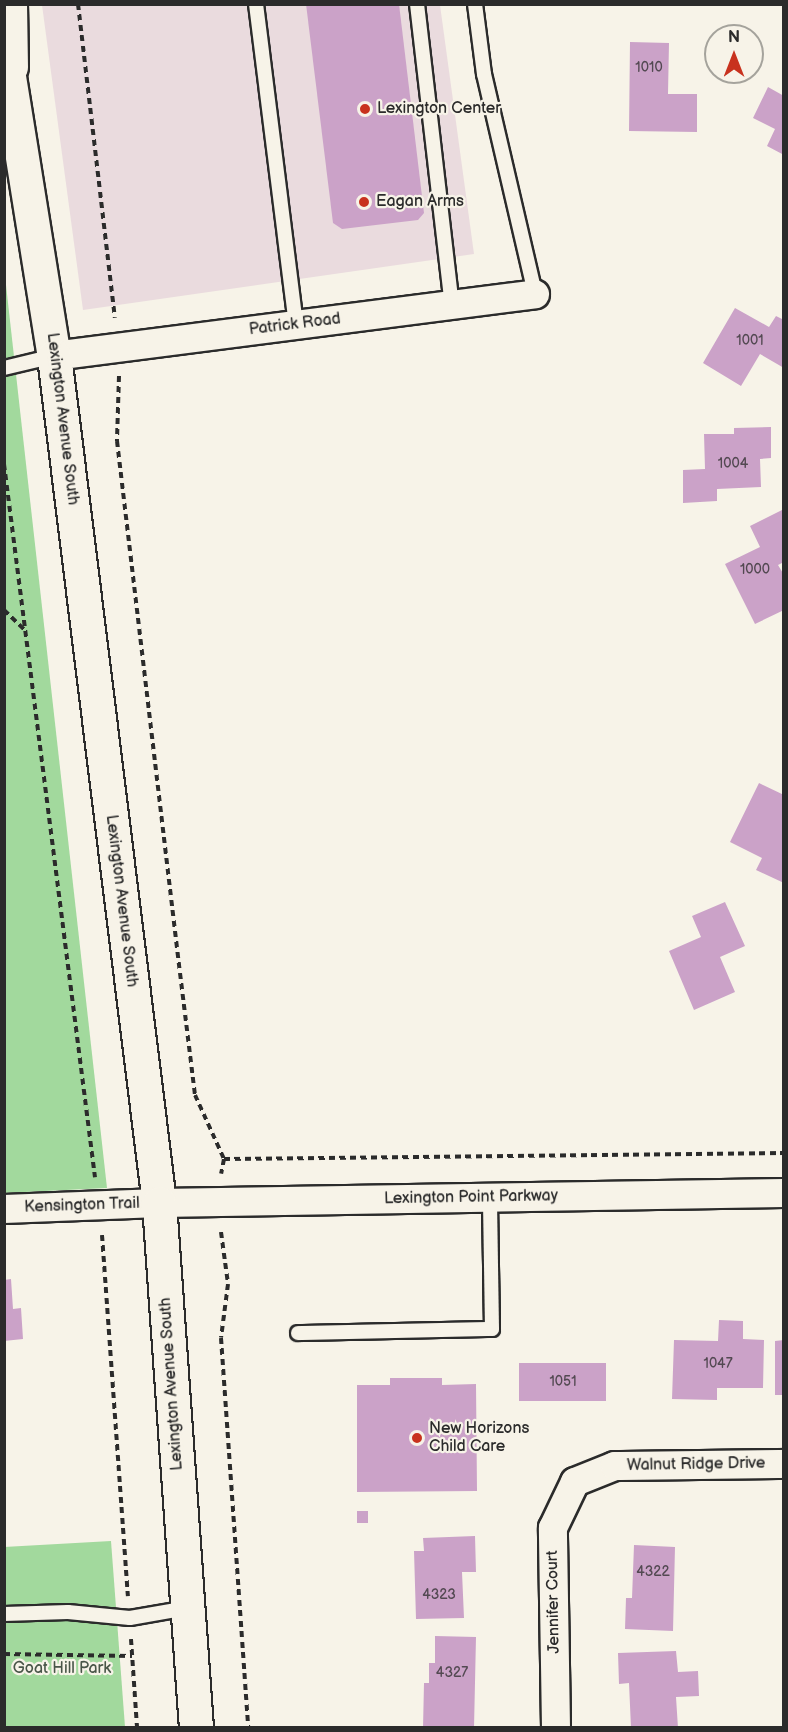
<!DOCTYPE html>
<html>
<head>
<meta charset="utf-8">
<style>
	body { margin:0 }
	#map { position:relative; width:788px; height:1732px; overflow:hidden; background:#f7f3e8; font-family:"Balsamiq Sans",sans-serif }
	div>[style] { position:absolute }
	.built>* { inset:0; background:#eadbde }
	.green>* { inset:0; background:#a2d99d }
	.building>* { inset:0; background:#cba2c8 }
	.path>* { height:4px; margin-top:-2px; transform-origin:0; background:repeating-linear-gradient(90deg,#2b2b2b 0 6px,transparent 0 10.5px) }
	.roads { filter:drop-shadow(2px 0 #2b2b2b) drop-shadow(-2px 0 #2b2b2b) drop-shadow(0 2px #2b2b2b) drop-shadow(0 -2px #2b2b2b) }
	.service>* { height:14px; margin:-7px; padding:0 7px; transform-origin:7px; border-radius:7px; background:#f7f3e8 }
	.minor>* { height:28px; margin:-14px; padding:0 14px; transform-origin:14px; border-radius:14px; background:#f7f3e8 }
	.tertiary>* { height:33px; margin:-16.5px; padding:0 16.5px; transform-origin:16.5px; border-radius:16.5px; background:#f7f3e8 }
	.dots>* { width:16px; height:16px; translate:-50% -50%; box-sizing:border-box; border:3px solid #f7f3e8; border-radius:50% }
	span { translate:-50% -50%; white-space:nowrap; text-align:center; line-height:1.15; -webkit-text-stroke:4.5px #f7f3e8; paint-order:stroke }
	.number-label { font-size:14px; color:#534952 }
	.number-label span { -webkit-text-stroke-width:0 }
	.poi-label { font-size:16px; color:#2b2b2b }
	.left { translate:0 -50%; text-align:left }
	.street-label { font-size:16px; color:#2b2b2b }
	.park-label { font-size:16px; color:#495648 }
	.frame { position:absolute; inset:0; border:6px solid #2b2b2b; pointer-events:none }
	.north { position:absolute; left:704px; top:24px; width:60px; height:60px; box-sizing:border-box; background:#f7f3e8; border:2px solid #a5a39c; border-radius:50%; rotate:0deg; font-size:16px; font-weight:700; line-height:24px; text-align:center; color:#2b2b2b }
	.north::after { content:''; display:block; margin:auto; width:21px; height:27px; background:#c8321e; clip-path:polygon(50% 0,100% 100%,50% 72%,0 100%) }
</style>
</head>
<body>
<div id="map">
	<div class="built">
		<div style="clip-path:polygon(42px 5px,440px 5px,474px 254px,83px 310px)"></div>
	</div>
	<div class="green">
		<div style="clip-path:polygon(5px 276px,107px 1188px,5px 1193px)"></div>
		<div style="clip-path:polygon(111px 1541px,125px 1727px,5px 1727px,4px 1547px)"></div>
	</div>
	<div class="building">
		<div style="clip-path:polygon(306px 4px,399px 4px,424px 213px,418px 220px,342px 229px,333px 223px)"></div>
		<div style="clip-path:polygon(630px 42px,669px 43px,668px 94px,697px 94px,697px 132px,629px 131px)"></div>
		<div style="clip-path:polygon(768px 87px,784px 96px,784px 155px,767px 146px,775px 129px,753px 118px)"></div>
		<div style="clip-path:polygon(735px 308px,769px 327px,776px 316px,784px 320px,784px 368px,760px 354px,741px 386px,703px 363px)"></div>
		<div style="clip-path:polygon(771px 427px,771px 458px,760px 459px,761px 487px,717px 489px,717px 501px,683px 503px,683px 470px,705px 469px,704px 434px,734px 434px,734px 428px)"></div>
		<div style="clip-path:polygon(784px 509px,784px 562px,778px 565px,784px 575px,784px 610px,755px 624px,725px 564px,760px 547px,750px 526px)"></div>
		<div style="clip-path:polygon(759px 783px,784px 795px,784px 883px,756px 870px,762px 858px,730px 842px)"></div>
		<div style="clip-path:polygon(725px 902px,745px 946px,720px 957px,735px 992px,694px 1010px,669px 951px,701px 937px,692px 916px)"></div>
		<div style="clip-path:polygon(11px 1279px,13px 1309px,21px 1308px,23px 1339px,4px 1341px,4px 1280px)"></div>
		<div style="clip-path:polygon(719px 1320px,743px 1321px,743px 1339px,764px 1340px,763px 1388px,717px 1388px,717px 1400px,672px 1399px,674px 1340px,718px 1341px)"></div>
		<div style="clip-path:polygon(784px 1340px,784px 1395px,775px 1395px,775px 1341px)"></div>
		<div style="clip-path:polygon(519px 1363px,606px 1363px,606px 1401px,519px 1401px)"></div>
		<div style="clip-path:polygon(390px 1378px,442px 1378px,442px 1385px,476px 1384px,477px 1491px,357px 1492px,357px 1385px,390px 1385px)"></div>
		<div style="clip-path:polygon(357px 1511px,368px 1511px,368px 1523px,357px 1523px)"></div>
		<div style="clip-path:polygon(475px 1536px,476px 1572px,462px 1572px,464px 1618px,416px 1619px,414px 1551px,424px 1551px,423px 1538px)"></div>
		<div style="clip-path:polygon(634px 1545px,675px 1547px,673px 1631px,625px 1629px,626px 1598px,632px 1598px)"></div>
		<div style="clip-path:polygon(435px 1636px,476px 1637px,474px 1728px,423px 1728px,424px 1683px,429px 1683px,429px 1663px,435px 1663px)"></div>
		<div style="clip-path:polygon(676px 1651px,678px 1672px,698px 1671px,699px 1696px,676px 1697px,678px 1728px,631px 1728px,629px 1683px,619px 1684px,618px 1653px)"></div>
	</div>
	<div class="path">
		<div style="left:78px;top:4px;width:316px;rotate:83.3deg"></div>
		<div style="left:119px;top:376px;width:65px;rotate:91.8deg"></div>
		<div style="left:117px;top:441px;width:536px;rotate:83.25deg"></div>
		<div style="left:180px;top:973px;width:123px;rotate:83deg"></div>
		<div style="left:195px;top:1095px;width:70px;rotate:65.6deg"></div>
		<div style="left:224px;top:1159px;width:15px;rotate:101deg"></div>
		<div style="left:4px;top:464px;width:719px;rotate:82.73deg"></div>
		<div style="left:4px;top:610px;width:29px;rotate:44deg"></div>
		<div style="left:224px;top:1159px;width:560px;rotate:-0.61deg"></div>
		<div style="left:221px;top:1232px;width:52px;rotate:82.3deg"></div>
		<div style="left:228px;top:1284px;width:54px;rotate:97.4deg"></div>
		<div style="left:221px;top:1338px;width:391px;rotate:86deg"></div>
		<div style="left:102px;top:1235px;width:362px;rotate:85.9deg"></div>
		<div style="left:131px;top:1639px;width:89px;rotate:86.1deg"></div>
		<div style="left:4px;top:1654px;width:128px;rotate:0.9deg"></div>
	</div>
	<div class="roads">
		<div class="service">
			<div style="left:256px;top:4px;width:323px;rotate:82.9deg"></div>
			<div style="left:417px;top:4px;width:303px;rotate:83.4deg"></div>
			<div style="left:475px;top:4px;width:71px;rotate:82.7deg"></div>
			<div style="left:484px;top:74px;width:226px;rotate:76.9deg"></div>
			<div style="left:4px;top:368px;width:51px;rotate:-13.5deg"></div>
			<div style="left:298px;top:1333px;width:194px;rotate:-1.2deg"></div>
			<div style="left:492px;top:1329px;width:131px;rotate:-90.9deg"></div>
			<div style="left:4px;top:1614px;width:64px;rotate:-1.8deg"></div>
			<div style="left:68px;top:1612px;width:62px;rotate:5.5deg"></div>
			<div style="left:130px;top:1618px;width:59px;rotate:-9.8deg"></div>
		</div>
		<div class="minor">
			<div style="left:54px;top:356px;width:485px;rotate:-7.3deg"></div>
			<div style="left:4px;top:1209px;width:155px;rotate:-2.2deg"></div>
			<div style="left:159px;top:1203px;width:625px;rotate:-0.92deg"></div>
			<div style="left:556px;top:1728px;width:200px;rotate:-90.9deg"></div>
			<div style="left:553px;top:1528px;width:51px;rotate:-64.4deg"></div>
			<div style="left:575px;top:1482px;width:43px;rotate:-21.8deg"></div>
			<div style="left:615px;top:1466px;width:169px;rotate:-0.7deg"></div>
		</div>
		<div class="tertiary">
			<div style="left:10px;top:4px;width:63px;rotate:89.1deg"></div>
			<div style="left:4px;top:45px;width:315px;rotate:80.9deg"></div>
			<div style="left:54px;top:356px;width:853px;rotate:82.93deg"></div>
			<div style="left:159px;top:1203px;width:526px;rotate:85.97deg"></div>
		</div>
	</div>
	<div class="dots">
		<div style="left:365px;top:109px;background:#c8321e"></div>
		<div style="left:364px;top:202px;background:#c8321e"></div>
		<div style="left:417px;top:1438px;background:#c8321e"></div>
	</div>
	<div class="number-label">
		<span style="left:649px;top:68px">1010</span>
		<span style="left:750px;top:341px">1001</span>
		<span style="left:733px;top:464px">1004</span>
		<span style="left:755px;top:570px">1000</span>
		<span style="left:718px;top:1364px">1047</span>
		<span style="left:563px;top:1382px">1051</span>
		<span style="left:653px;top:1572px">4322</span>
		<span style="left:439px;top:1595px">4323</span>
		<span style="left:452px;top:1673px">4327</span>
	</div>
	<div class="poi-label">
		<span class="left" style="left:377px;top:109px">Lexington Center</span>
		<span class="left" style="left:376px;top:202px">Eagan Arms</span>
		<span class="left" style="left:429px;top:1438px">New Horizons<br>Child Care</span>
	</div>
	<div class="street-label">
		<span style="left:295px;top:325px;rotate:-7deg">Patrick Road</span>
		<span style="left:62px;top:419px;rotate:83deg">Lexington Avenue South</span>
		<span style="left:121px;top:901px;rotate:83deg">Lexington Avenue South</span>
		<span style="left:471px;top:1198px;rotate:-1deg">Lexington Point Parkway</span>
		<span style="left:82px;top:1206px;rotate:-2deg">Kensington Trail</span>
		<span style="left:172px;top:1384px;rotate:-94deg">Lexington Avenue South</span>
		<span style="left:696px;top:1465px;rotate:-1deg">Walnut Ridge Drive</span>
		<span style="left:554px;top:1602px;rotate:-91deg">Jennifer Court</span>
	</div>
	<div class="park-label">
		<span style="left:62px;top:1669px">Goat Hill Park</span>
	</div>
	<div class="frame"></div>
	<div class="north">N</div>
</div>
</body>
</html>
